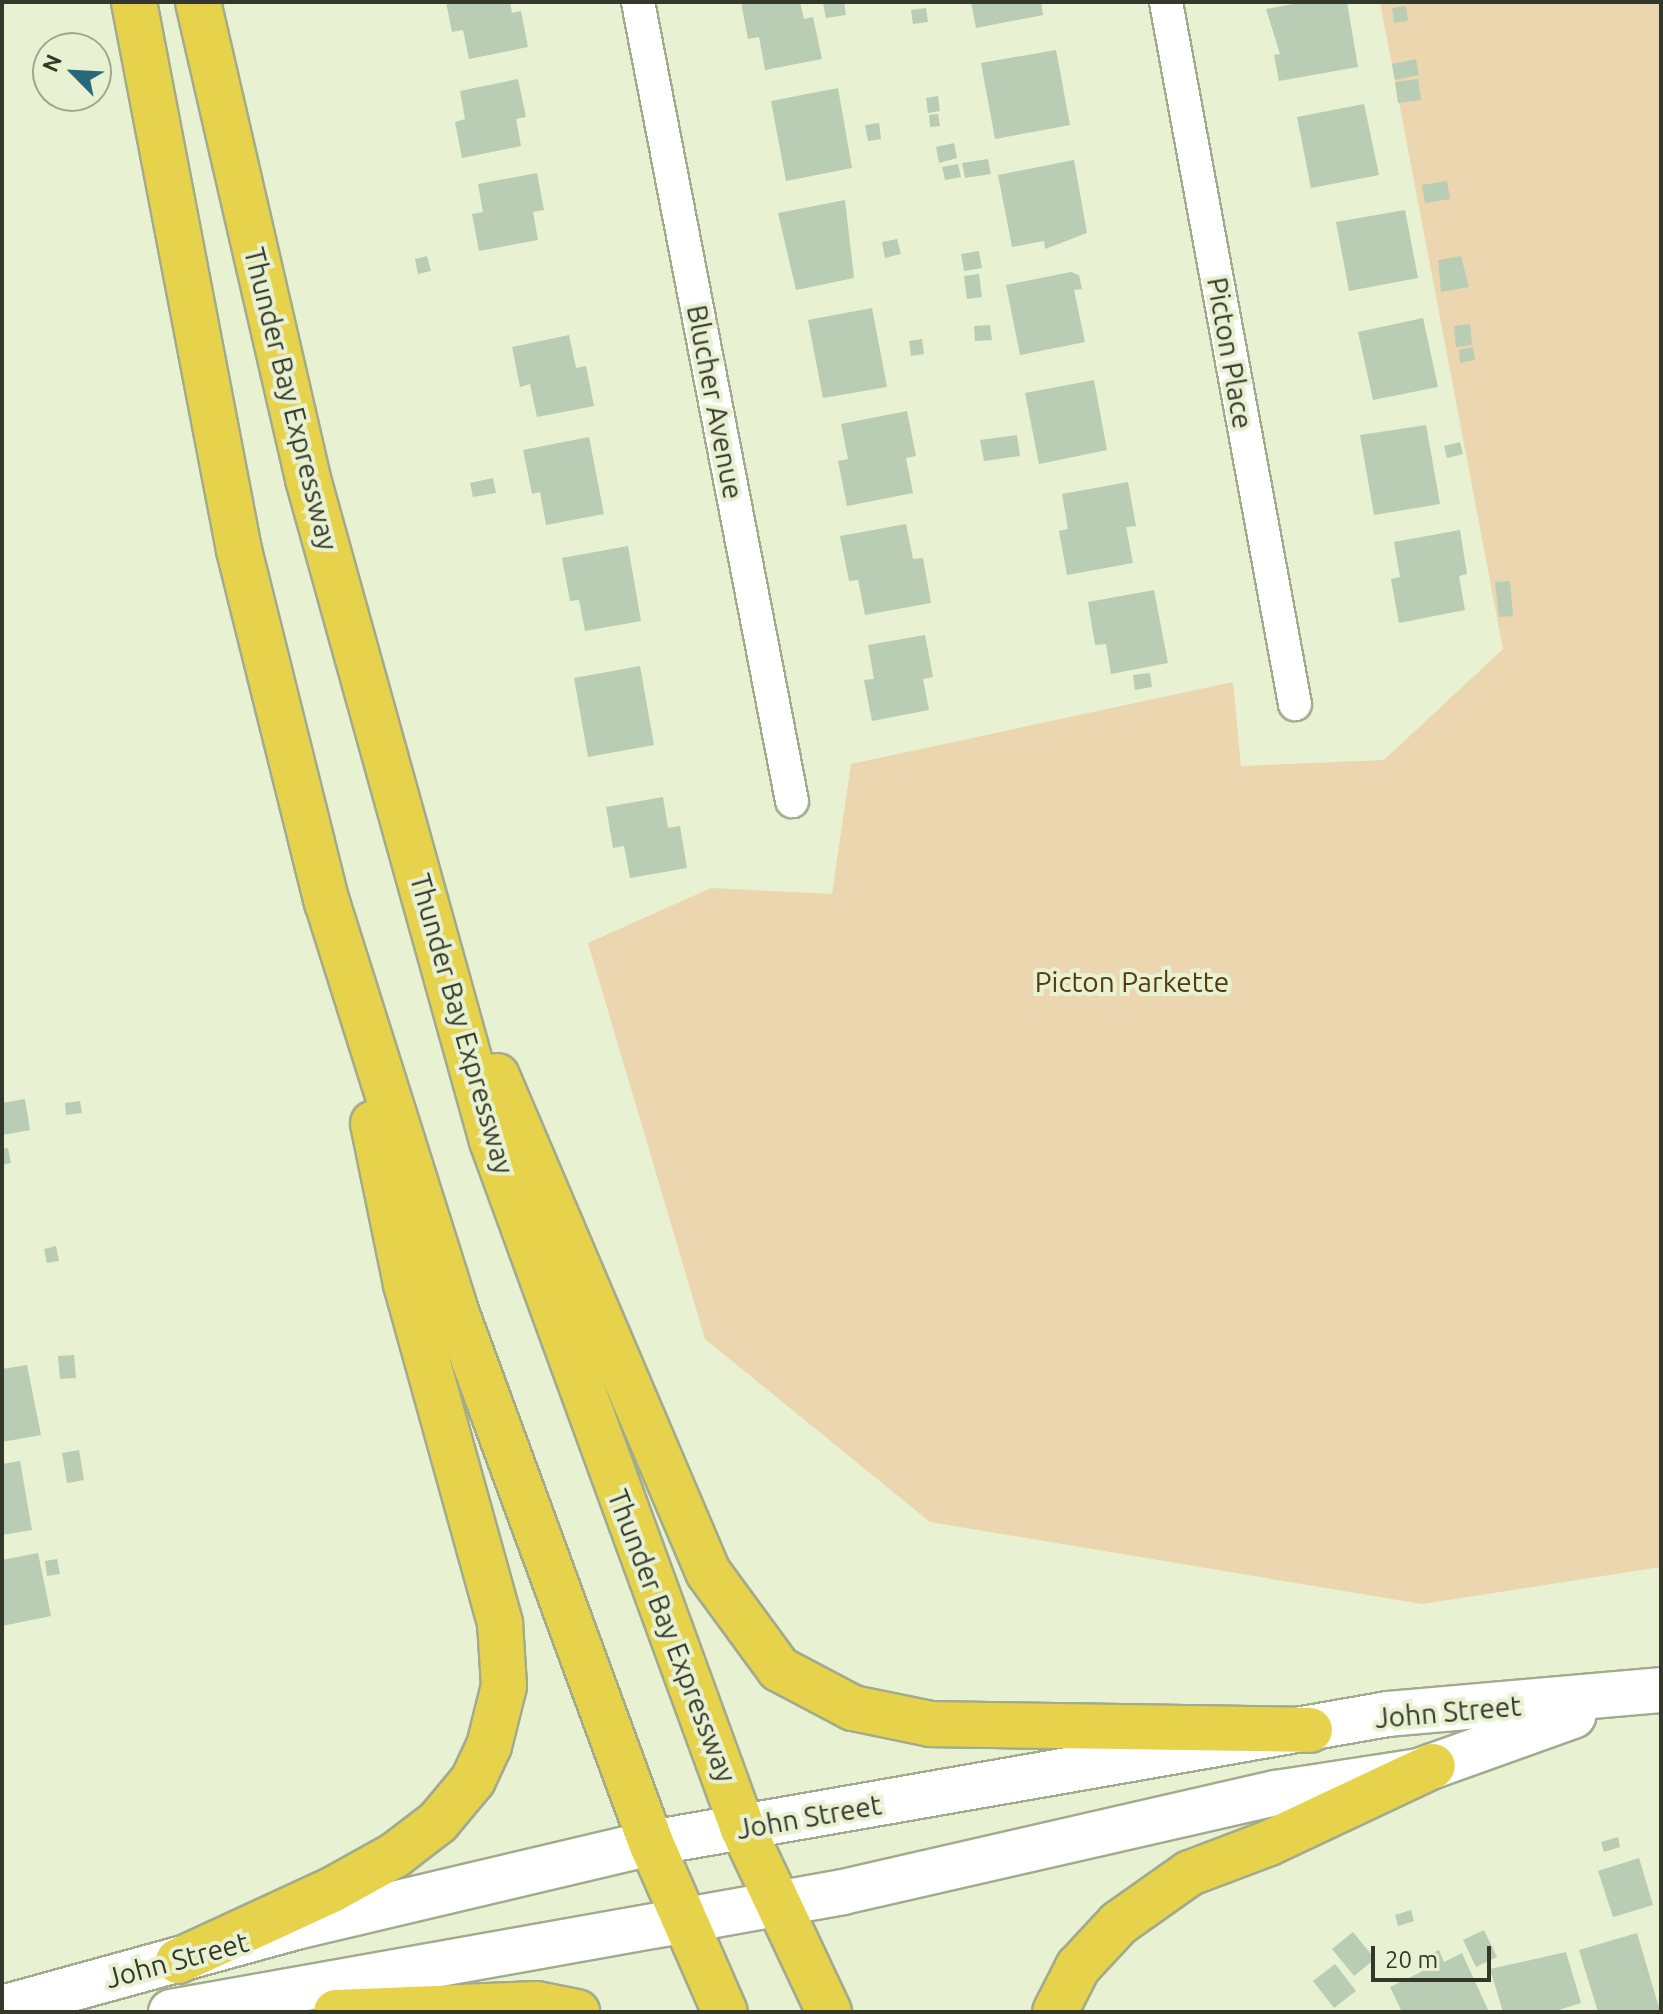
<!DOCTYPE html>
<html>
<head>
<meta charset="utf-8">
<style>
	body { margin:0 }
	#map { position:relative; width:1663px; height:2014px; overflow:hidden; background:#e8f1d1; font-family:Ubuntu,sans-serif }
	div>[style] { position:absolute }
	.green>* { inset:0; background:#ecd6af }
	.building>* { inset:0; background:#b8cdb3 }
	.roads { filter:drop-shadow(2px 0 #a2ab8d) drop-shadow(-2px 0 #a2ab8d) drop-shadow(0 2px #a2ab8d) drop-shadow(0 -2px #a2ab8d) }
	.street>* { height:32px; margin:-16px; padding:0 16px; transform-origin:16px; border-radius:16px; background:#fff }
	.secondary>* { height:44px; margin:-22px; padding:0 22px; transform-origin:22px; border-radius:22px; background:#fff }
	.highway>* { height:44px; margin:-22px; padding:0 22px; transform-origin:22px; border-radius:22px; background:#e7d34b }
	span { translate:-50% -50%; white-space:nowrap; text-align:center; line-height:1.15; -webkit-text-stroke:8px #e8f1d1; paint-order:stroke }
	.street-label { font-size:28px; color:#34382b }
	.park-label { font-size:28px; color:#523c0e }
	.frame { position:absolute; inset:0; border:4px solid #34382b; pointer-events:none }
	.north { position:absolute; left:32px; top:32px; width:80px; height:80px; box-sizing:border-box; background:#e8f1d1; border:2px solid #a0a78f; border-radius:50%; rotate:294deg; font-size:22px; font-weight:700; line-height:32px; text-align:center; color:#34382b }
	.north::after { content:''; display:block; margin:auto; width:28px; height:36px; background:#25697a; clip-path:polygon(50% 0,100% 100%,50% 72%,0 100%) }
	.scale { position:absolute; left:1371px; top:1946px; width:120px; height:36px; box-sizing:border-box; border:4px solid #34382b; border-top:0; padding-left:10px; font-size:24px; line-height:28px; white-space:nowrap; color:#34382b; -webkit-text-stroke:6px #e8f1d1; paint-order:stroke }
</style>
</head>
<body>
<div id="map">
	<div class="green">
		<div style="clip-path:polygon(1380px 2px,1661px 2px,1661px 1567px,1422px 1604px,930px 1522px,705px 1339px,588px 943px,711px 888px,832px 894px,851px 764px,1233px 682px,1241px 766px,1384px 760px,1503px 649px)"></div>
	</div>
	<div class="building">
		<div style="clip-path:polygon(446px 2px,510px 2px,512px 13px,521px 11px,528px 47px,469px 59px,463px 30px,452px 32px)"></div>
		<div style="clip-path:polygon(741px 2px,800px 2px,804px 19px,813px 17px,822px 59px,765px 70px,759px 37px,748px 39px)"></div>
		<div style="clip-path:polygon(828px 2px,844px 2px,846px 15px,826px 18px,823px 3px)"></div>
		<div style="clip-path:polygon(971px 2px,1041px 2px,1043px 15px,976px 28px)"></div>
		<div style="clip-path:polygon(1304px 2px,1347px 2px,1358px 67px,1279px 81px,1274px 55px,1280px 54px,1266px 9px)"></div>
		<div style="clip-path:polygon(1406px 6px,1408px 21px,1394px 23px,1392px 8px)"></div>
		<div style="clip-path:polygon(926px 8px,928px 22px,913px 24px,911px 10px)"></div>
		<div style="clip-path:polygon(1056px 50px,1070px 125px,995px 139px,981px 63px)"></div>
		<div style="clip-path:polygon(1416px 59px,1419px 75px,1395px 80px,1392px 64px)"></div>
		<div style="clip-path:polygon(518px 79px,526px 117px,516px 119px,521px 146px,462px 158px,455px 122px,465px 119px,460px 91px)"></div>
		<div style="clip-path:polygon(1418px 79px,1421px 100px,1398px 103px,1395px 82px)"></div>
		<div style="clip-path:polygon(838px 88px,852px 168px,786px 181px,771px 101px)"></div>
		<div style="clip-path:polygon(938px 96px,940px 111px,928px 113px,926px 98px)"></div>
		<div style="clip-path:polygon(1364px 104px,1379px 175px,1311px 188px,1297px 117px)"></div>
		<div style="clip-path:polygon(938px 114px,940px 126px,930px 127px,929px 115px)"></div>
		<div style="clip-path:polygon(879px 123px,881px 139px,868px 141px,865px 125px)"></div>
		<div style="clip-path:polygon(954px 143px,957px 158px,939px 163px,936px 147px)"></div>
		<div style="clip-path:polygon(988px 159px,991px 174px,965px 178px,962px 163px)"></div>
		<div style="clip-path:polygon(1074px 160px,1087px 233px,1045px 249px,1044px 241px,1012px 247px,998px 175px)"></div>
		<div style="clip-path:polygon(958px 164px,961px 177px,945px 180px,942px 167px)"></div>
		<div style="clip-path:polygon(537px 173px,544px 210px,533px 212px,538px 240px,479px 251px,472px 214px,483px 212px,478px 184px)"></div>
		<div style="clip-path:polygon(1447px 181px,1450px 199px,1425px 203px,1422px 185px)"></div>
		<div style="clip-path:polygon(845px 200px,854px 278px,796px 290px,778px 213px)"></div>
		<div style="clip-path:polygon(1405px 210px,1418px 278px,1349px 291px,1336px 222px)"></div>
		<div style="clip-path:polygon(897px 239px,901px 254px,885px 258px,882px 242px)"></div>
		<div style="clip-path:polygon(979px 251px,982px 268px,964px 271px,961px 254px)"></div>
		<div style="clip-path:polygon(427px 256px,431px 271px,418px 274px,415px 259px)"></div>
		<div style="clip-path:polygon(1461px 256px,1469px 287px,1441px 292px,1438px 260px)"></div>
		<div style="clip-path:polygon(1071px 272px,1079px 275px,1082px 289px,1074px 290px,1085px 342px,1020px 355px,1006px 285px)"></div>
		<div style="clip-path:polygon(979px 274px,982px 297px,967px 299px,964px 276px)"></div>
		<div style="clip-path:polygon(872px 308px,887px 387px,823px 398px,808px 320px)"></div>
		<div style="clip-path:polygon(1423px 318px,1438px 387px,1373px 400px,1358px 332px)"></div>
		<div style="clip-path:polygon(1470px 324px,1472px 345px,1456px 347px,1454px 326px)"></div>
		<div style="clip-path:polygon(990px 325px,992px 340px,975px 341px,974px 326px)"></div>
		<div style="clip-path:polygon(569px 335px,576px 368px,586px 366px,594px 406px,537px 417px,530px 384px,520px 387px,512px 347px)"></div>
		<div style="clip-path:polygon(922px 339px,924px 354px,911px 356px,909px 341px)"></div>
		<div style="clip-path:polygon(1473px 347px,1475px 360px,1460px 363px,1459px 350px)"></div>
		<div style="clip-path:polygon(1094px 380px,1107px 450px,1039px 464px,1025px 393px)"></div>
		<div style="clip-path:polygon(907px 411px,916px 456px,906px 458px,913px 493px,847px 506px,838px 461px,848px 459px,841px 424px)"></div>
		<div style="clip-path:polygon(1426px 425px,1440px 504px,1374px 515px,1360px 435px)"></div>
		<div style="clip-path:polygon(1017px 435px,1020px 456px,984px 461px,980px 440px)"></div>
		<div style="clip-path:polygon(589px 437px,604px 514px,546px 525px,540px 492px,532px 494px,523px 450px)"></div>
		<div style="clip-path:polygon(1460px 442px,1463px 454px,1447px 458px,1444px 446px)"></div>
		<div style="clip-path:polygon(493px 478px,496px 493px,473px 497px,470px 483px)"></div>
		<div style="clip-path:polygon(1128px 482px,1136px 526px,1126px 527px,1133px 563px,1067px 575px,1059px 531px,1068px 529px,1062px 494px)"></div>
		<div style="clip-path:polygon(906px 524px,913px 559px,923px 558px,931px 603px,865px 615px,858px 580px,849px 581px,840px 536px)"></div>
		<div style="clip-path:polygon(1460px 530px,1467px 574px,1459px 576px,1465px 610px,1399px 623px,1391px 579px,1400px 577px,1394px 542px)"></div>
		<div style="clip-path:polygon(628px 546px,641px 621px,585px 631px,579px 600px,570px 601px,562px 558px)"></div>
		<div style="clip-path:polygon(1510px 581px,1513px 616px,1499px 617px,1495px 582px)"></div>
		<div style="clip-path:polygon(1154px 590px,1168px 663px,1111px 674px,1106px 644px,1095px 645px,1088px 602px)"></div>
		<div style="clip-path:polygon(925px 635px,933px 677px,923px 679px,929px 710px,872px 721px,864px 680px,874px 679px,868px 645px)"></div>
		<div style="clip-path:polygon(640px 666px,654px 745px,588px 757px,574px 678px)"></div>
		<div style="clip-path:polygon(1150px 673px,1152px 687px,1135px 690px,1133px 675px)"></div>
		<div style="clip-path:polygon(663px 797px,668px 828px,680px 826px,687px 868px,630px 878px,624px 846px,613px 848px,606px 807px)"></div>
		<div style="clip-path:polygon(25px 1099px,30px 1130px,2px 1135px,2px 1103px)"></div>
		<div style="clip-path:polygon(80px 1101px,82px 1113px,66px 1115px,65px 1103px)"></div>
		<div style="clip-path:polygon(8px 1148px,11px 1163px,2px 1165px,2px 1149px)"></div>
		<div style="clip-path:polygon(56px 1246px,59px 1261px,47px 1263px,44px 1249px)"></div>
		<div style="clip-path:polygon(74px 1355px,76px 1378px,60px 1379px,58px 1356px)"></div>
		<div style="clip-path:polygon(27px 1365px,41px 1435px,2px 1442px,2px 1369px)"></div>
		<div style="clip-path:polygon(79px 1450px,84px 1480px,67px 1483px,62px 1453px)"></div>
		<div style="clip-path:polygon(20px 1461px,32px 1530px,2px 1535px,2px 1464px)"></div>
		<div style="clip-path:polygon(38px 1553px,51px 1616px,2px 1626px,2px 1560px)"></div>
		<div style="clip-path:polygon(57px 1559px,60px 1574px,47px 1576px,45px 1561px)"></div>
		<div style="clip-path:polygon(1618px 1837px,1620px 1847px,1604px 1852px,1601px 1842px)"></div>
		<div style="clip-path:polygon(1639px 1858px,1653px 1905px,1613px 1917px,1598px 1871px)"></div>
		<div style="clip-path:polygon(1411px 1910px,1414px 1921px,1398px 1926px,1395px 1915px)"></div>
		<div style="clip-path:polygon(1484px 1930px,1497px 1957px,1476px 1967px,1463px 1940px)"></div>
		<div style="clip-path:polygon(1353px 1932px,1375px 1959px,1354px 1976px,1332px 1949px)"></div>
		<div style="clip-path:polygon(1637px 1933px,1660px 2011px,1598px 2012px,1579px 1950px)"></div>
		<div style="clip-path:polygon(1439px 1950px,1444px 1962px,1462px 1953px,1489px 2012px,1402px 2012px,1390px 1987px,1421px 1972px,1416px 1961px)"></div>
		<div style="clip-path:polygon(1566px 1952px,1581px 2003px,1552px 2012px,1503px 2012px,1490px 1969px)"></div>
		<div style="clip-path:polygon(1335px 1964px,1356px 1991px,1334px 2008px,1313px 1981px)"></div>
	</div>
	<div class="roads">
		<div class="street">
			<div style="left:638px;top:2px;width:814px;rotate:79.09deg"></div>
			<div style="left:1166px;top:2px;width:714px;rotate:79.59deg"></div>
		</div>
		<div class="secondary">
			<div style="left:2px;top:2008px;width:309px;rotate:-15.4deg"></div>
			<div style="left:300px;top:1926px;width:361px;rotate:-13.3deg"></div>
			<div style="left:651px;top:1843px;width:748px;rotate:-9.93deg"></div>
			<div style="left:1388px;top:1714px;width:274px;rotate:-5deg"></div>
			<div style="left:171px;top:2012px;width:683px;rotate:-10.12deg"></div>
			<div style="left:843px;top:1892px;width:444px;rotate:-12.9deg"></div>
			<div style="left:1276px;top:1793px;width:145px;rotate:-8.7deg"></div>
			<div style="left:1419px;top:1771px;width:164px;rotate:-19.7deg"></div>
		</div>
		<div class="highway">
			<div style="left:134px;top:2px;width:558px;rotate:79.15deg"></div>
			<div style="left:239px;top:550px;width:363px;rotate:76deg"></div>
			<div style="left:327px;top:902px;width:423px;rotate:72.5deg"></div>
			<div style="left:454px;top:1306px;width:572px;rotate:69.85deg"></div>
			<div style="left:651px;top:1843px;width:184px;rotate:66.4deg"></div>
			<div style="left:198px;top:2px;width:490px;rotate:77deg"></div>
			<div style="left:308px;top:479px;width:687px;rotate:74.47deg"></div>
			<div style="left:492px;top:1141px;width:732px;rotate:69.96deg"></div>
			<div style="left:743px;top:1829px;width:202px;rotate:64.8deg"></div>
			<div style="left:497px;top:1076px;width:539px;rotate:66.95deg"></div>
			<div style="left:708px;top:1572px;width:120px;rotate:53.8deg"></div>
			<div style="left:779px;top:1669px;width:84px;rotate:27.8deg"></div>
			<div style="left:853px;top:1708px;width:80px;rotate:11.6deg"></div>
			<div style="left:931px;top:1724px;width:379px;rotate:0.9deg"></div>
			<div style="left:178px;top:1961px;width:170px;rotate:-24.8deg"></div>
			<div style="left:332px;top:1890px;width:72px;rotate:-29.1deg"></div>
			<div style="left:395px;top:1855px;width:54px;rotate:-37.5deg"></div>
			<div style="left:438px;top:1822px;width:55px;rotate:-50.2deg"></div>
			<div style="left:473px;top:1780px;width:38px;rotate:-65deg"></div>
			<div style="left:489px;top:1746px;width:62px;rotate:-76deg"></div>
			<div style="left:504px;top:1686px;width:63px;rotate:-93.6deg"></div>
			<div style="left:500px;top:1623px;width:352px;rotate:-105.5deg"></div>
			<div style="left:406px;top:1284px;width:164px;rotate:-101.6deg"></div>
			<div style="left:336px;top:2012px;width:201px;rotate:-2.3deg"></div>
			<div style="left:537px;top:2004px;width:41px;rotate:11.3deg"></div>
			<div style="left:1055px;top:2012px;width:51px;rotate:-62.9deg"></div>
			<div style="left:1078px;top:1967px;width:60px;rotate:-47deg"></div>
			<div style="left:1119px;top:1923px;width:87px;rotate:-35.2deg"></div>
			<div style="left:1190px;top:1873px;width:85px;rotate:-20.8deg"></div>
			<div style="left:1269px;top:1843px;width:181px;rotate:-25.2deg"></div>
		</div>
	</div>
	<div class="street-label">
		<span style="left:1230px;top:353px;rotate:80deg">Picton Place</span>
		<span style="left:291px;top:399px;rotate:76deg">Thunder Bay Expressway</span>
		<span style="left:715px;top:402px;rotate:79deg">Blucher Avenue</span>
		<span style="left:462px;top:1024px;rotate:74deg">Thunder Bay Expressway</span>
		<span style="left:672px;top:1636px;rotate:69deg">Thunder Bay Expressway</span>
		<span style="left:1448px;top:1712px;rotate:-5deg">John Street</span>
		<span style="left:809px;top:1817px;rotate:-10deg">John Street</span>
		<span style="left:177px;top:1960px;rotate:-15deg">John Street</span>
	</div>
	<div class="park-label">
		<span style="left:1132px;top:982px">Picton Parkette</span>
	</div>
	<div class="frame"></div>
	<div class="north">N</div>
	<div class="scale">20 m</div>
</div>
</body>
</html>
